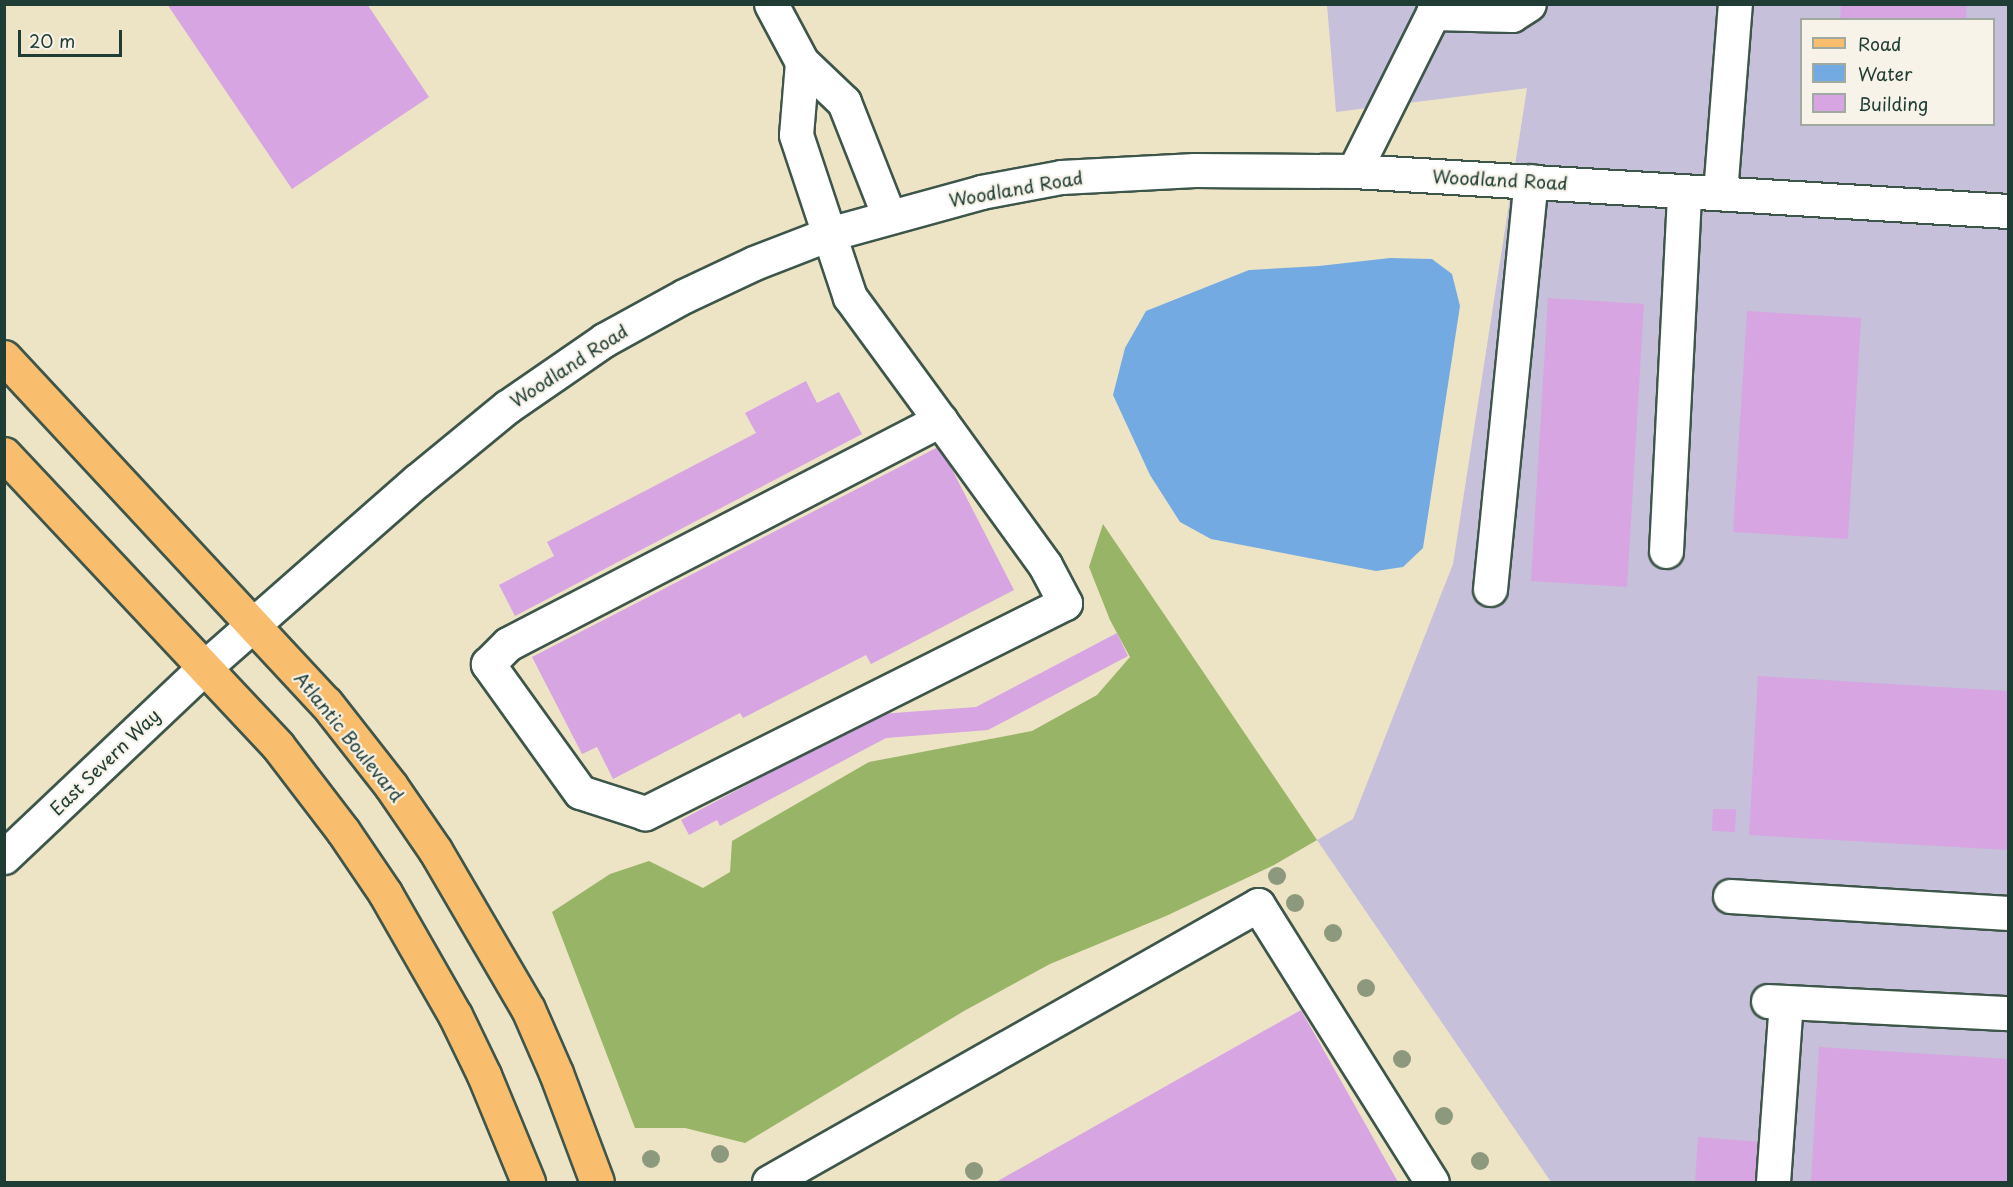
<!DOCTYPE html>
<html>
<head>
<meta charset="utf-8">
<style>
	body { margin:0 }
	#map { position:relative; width:2013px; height:1187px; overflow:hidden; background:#ede4c6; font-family:"Playpen Sans",sans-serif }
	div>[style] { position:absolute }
	.industrial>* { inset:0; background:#c6c0da }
	.forest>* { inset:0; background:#98b466 }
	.water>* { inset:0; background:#74aae2 }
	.building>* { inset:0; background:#d6a5e2 }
	.roads { filter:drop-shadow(2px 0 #3e564a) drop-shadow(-2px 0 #3e564a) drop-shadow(0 2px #3e564a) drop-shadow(0 -2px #3e564a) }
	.minor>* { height:33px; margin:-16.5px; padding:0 16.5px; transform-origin:16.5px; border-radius:16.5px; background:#fff }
	.major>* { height:33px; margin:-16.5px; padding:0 16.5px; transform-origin:16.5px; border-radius:16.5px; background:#f9be6d }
	.trees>* { width:18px; height:18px; margin:-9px; border-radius:50%; background:#8d997d }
	span { translate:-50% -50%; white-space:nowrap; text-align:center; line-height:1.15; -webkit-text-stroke:4.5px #f7f3e8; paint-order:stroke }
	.street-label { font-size:18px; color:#1f3d34 }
	.frame { position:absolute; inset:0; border:6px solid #1f3d34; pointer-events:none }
	.legend { position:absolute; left:1800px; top:18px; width:195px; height:108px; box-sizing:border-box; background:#f7f3e8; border:2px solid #a1aaa0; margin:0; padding:8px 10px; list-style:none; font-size:18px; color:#1f3d34 }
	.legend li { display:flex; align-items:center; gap:12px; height:30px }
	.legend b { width:30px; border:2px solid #a1aaa0 }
	.scale { position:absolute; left:18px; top:30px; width:104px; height:27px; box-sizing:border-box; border:3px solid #1f3d34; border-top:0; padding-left:8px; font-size:18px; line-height:21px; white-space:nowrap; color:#1f3d34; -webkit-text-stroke:4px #f7f3e8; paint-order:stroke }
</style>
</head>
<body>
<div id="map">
	<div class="industrial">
		<div style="clip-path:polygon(evenodd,1327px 5px,2008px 5px,2008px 1182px,1551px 1182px,1317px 840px,1353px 819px,1453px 564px,1527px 88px,1336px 112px,1327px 5px,1802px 20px,1994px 20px,1994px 124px,1802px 124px,1802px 20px)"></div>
	</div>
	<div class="forest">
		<div style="clip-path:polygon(1103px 524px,1317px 840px,1274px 865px,1166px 916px,1050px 964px,964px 1011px,745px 1143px,685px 1128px,635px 1128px,552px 912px,610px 874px,649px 861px,703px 888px,730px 872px,732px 841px,869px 762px,1032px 731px,1097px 695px,1130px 657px,1110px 620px,1089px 567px)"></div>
	</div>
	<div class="water">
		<div style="clip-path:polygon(1390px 258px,1432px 259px,1452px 274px,1460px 306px,1423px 548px,1403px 567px,1376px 571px,1211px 539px,1180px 522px,1150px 475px,1113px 395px,1125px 348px,1146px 311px,1249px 270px,1319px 266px)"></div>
	</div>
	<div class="building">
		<div style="clip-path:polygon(167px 4px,367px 4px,429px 97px,292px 189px)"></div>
		<div style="clip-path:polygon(1841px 4px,1967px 4px,1966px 20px,1840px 20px)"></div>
		<div style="clip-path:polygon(1548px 298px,1644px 304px,1627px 587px,1531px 581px)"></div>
		<div style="clip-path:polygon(1747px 311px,1861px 318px,1848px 539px,1733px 532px)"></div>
		<div style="clip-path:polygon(806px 381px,817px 403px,839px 392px,862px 434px,515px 616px,499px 585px,554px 556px,547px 542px,756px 433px,745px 413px)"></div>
		<div style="clip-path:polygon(940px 446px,1014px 590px,871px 664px,866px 655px,743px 718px,740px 713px,613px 779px,597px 747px,582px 754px,532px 657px)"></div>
		<div style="clip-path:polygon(1117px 633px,1128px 656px,988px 730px,886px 738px,720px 826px,717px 820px,689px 835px,681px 820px,880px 714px,976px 707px)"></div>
		<div style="clip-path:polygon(1758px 676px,2008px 691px,2008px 850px,1749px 835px)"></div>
		<div style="clip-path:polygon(1713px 809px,1736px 809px,1735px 832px,1712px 831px)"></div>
		<div style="clip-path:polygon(1301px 1010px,1398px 1182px,996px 1182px)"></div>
		<div style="clip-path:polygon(1819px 1047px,2008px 1059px,2008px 1182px,1811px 1182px)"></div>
		<div style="clip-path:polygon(1698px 1137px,1761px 1142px,1758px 1182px,1695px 1182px)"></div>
	</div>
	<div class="roads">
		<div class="minor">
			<div style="left:771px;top:4px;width:66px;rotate:61.9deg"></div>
			<div style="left:802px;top:62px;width:58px;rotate:43.6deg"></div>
			<div style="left:844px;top:102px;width:123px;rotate:68.5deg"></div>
			<div style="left:1433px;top:13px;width:79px;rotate:1.5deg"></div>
			<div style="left:1512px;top:15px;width:20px;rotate:-33deg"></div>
			<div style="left:802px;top:62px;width:73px;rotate:94.7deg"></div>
			<div style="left:796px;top:135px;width:171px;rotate:71.6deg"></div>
			<div style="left:850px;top:297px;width:152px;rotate:53.8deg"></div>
			<div style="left:940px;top:420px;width:179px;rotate:54.1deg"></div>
			<div style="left:1045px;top:565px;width:43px;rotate:62.2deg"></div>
			<div style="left:1065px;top:603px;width:470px;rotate:153.4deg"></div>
			<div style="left:645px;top:813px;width:68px;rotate:-162.1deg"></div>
			<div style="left:580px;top:792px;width:158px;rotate:-125.7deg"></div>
			<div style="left:488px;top:664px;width:28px;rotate:-45deg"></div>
			<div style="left:508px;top:644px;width:487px;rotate:-27.4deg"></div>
			<div style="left:1354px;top:171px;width:177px;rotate:-63.4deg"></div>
			<div style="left:1433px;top:13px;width:9px;rotate:-77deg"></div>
			<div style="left:1720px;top:193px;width:190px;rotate:-85.5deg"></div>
			<div style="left:1666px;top:551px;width:360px;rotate:-87.1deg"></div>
			<div style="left:1490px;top:589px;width:410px;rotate:-84.3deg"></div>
			<div style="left:4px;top:857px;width:277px;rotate:-43.4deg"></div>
			<div style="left:205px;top:667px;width:283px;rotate:-41.3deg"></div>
			<div style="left:418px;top:480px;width:115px;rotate:-39.4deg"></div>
			<div style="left:507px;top:407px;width:118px;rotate:-34.6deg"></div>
			<div style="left:604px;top:340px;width:91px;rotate:-28.8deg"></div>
			<div style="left:684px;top:296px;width:77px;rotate:-25.2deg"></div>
			<div style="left:754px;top:263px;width:80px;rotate:-21.1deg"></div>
			<div style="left:829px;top:234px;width:158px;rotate:-15.4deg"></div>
			<div style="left:981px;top:192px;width:81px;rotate:-10.6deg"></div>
			<div style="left:1061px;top:177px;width:134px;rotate:-3deg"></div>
			<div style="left:1195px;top:170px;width:159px;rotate:0.4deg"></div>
			<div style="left:1354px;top:171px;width:655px;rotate:3.5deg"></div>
			<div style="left:1730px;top:896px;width:279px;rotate:3.5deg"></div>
			<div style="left:1768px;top:1001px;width:240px;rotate:2.9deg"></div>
			<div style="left:769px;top:1182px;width:562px;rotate:-29.53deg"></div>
			<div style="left:1258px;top:905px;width:327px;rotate:57.9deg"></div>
			<div style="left:1773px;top:1182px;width:180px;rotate:-85.9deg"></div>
		</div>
		<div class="major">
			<div style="left:4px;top:357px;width:473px;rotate:47.1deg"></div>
			<div style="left:326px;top:703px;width:105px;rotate:51.9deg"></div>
			<div style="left:391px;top:786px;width:78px;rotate:55.5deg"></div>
			<div style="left:435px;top:850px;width:184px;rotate:59.7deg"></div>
			<div style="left:528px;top:1009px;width:70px;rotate:66.4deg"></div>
			<div style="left:556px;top:1073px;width:116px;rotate:69.4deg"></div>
			<div style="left:4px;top:454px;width:400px;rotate:46.8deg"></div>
			<div style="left:278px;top:746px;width:107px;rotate:52.6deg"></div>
			<div style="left:343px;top:831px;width:75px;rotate:55.9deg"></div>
			<div style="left:385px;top:893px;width:141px;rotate:60.2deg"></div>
			<div style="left:455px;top:1015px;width:67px;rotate:64.2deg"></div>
			<div style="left:484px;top:1075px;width:116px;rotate:67.6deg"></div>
		</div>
	</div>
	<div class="trees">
		<div style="left:1277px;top:876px"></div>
		<div style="left:1295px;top:903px"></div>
		<div style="left:1333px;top:933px"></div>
		<div style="left:1366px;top:988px"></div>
		<div style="left:1402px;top:1059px"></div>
		<div style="left:1444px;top:1116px"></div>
		<div style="left:720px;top:1154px"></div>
		<div style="left:651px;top:1159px"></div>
		<div style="left:1480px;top:1161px"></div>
		<div style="left:974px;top:1171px"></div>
	</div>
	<div class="street-label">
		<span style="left:1500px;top:180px;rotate:3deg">Woodland Road</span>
		<span style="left:1016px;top:189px;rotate:-10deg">Woodland Road</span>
		<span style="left:569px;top:366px;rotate:-33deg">Woodland Road</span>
		<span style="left:349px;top:737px;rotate:51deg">Atlantic Boulevard</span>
		<span style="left:105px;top:762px;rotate:-44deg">East Severn Way</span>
	</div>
	<div class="frame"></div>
	<ul class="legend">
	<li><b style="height:8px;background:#f9be6d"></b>Road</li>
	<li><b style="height:16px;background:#74aae2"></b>Water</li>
	<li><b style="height:16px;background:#d6a5e2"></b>Building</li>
	</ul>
	<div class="scale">20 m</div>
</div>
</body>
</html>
